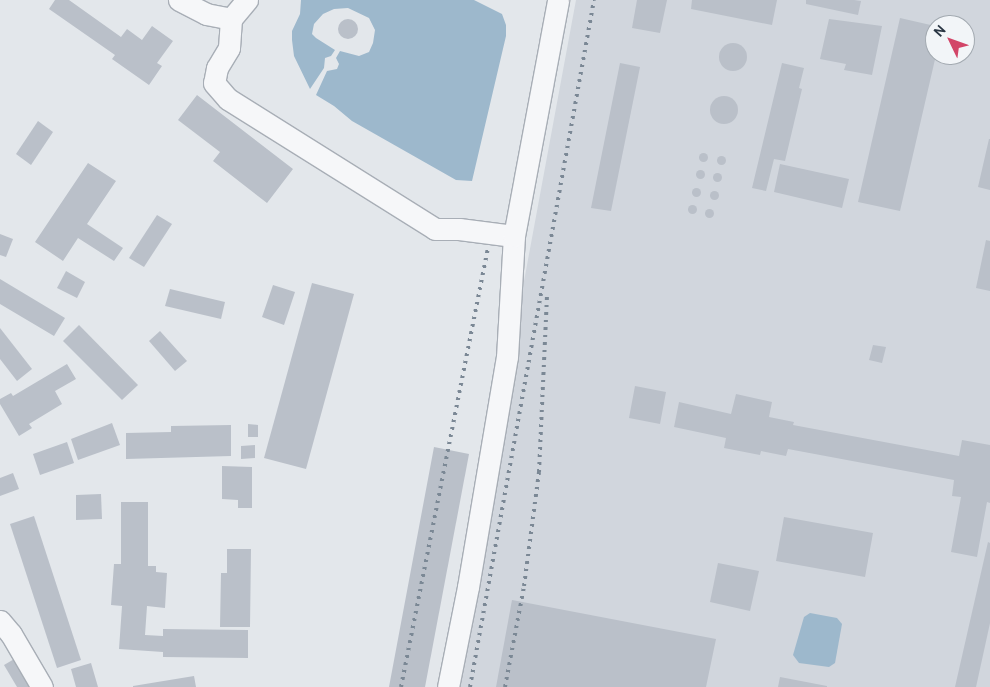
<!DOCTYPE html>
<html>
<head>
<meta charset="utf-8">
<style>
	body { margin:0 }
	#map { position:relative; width:990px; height:687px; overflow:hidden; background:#e3e7eb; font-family:Cabin,sans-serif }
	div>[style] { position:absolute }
	.built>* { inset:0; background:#d1d6dd }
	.water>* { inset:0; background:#9db8cc }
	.building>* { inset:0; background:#bac0c9 }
	.round { border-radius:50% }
	.roads { filter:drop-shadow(1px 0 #a8aeb6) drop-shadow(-1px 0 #a8aeb6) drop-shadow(0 1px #a8aeb6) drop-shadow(0 -1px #a8aeb6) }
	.street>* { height:21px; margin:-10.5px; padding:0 10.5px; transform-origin:10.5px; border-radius:10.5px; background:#f6f7f9 }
	.rail>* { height:4px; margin-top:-2px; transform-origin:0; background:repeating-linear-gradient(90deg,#7b8895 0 2.5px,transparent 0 7.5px) }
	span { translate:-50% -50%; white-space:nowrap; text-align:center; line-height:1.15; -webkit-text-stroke:4px #f2f5f8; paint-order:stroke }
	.north { position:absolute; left:925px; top:15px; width:50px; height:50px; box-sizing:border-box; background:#f2f5f8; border:1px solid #a2a9b0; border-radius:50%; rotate:312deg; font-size:14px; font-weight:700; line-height:20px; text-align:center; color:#2a3644 }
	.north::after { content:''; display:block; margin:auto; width:18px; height:22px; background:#d24568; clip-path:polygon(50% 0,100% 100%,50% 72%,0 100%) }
</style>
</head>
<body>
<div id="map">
	<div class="built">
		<div style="clip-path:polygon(evenodd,576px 0,990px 0,990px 687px,449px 687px,576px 0,935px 25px,965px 25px,965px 55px,935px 55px,935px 25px)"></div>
	</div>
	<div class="water">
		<div style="clip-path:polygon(301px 0,474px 0,502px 14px,506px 25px,506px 36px,472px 181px,456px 180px,352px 121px,334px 106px,316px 95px,327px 71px,337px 69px,339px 64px,336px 58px,340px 51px,359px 56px,369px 52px,373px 43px,375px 30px,369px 18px,348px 8px,334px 9px,323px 14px,314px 24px,312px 34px,316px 38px,335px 50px,331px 56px,325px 58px,324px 68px,310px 89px,294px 56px,292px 40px,292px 31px,300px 14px)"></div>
		<div style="clip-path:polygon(810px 613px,837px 618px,842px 624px,835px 663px,829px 667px,799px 663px,793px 655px,804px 617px)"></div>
	</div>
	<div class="building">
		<div style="clip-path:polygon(55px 0,69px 0,121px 37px,127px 29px,142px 40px,152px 26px,173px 41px,157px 63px,162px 66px,149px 85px,112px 59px,115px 55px,49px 9px)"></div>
		<div style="clip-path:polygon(637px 0,667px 0,660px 33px,632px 28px)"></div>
		<div style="clip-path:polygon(692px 0,777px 0,772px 25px,691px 9px)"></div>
		<div style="clip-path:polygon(806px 0,854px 0,861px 1px,858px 15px,806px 4px)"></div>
		<div style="clip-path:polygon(900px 18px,935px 26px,936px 55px,900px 211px,858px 202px)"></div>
		<div class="round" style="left:338px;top:19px;width:20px;height:20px"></div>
		<div style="clip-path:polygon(829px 19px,882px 26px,872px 75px,844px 70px,846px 64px,820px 59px)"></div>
		<div class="round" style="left:719px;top:43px;width:28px;height:28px"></div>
		<div style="clip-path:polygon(620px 63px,640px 67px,611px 211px,591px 208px)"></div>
		<div style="clip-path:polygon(782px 63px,804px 68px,799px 88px,802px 89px,785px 161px,774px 159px,766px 191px,752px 188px)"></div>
		<div style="clip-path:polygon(197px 95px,293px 169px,267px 203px,213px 161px,220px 152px,178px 120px)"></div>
		<div class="round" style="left:710px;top:96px;width:28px;height:28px"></div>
		<div style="clip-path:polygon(38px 121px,53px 132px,31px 165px,16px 154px)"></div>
		<div style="clip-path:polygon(989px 139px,990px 139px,990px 190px,978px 187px)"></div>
		<div class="round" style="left:698.5px;top:152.5px;width:9px;height:9px"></div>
		<div class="round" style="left:716.5px;top:155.5px;width:9px;height:9px"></div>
		<div style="clip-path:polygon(88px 163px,116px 181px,87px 224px,123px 248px,114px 261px,78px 238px,63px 261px,35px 242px)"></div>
		<div style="clip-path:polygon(780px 164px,849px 179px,842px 208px,774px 192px)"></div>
		<div class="round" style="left:695.5px;top:169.5px;width:9px;height:9px"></div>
		<div class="round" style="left:712.5px;top:172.5px;width:9px;height:9px"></div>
		<div class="round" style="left:691.5px;top:187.5px;width:9px;height:9px"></div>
		<div class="round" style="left:709.5px;top:190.5px;width:9px;height:9px"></div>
		<div class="round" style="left:687.5px;top:204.5px;width:9px;height:9px"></div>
		<div class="round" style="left:704.5px;top:208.5px;width:9px;height:9px"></div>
		<div style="clip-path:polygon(157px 215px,172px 224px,144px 267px,129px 258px)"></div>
		<div style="clip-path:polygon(0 234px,13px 239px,6px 257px,0 255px)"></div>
		<div style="clip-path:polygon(986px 240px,990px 241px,990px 291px,976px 288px)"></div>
		<div style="clip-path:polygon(66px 271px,85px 282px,77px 298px,57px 288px)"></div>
		<div style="clip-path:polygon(0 279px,65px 318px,54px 336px,0 304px)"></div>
		<div style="clip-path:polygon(312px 283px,354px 294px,306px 469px,264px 458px)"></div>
		<div style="clip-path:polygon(273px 285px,295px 292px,284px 325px,262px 317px)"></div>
		<div style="clip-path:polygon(170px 289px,225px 302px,221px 319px,165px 306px)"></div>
		<div style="clip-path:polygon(79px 325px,138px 385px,122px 400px,63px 341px)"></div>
		<div style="clip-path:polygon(0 328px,32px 369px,17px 381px,0 359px)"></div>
		<div style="clip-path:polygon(160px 331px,187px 361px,175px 371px,149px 341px)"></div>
		<div style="clip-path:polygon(873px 345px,886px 347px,882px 363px,869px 360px)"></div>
		<div style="clip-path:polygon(67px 364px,76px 379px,55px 391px,62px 404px,29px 424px,32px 428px,19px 436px,0 404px,0 399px,11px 393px,13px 396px)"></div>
		<div style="clip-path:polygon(635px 386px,666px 392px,660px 424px,629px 418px)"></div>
		<div style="clip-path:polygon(736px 394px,772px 402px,769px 417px,794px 422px,793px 425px,959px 456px,962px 440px,990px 445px,990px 503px,987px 502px,977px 557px,951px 552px,961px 497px,952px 496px,954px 480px,788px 449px,786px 456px,761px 451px,760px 455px,724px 448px,726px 438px,674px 427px,679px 402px,731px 414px)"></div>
		<div style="clip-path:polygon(112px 423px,120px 445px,78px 460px,71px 439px)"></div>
		<div style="clip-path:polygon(248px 424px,258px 425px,258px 437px,248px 437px)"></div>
		<div style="clip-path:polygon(231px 425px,231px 456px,126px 459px,126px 433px,171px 432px,171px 426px)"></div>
		<div style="clip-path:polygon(67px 442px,74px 463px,40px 475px,33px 454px)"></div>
		<div style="clip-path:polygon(255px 445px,255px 458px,241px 459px,241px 446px)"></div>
		<div style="clip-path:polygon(434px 447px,469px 454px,425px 687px,389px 687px)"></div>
		<div style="clip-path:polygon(222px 466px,252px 467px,252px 508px,238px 508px,238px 500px,222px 499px)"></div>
		<div style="clip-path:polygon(13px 473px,19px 489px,0 496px,0 478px)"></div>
		<div style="clip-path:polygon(101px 494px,102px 519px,76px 520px,76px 495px)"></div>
		<div style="clip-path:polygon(121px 502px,148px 502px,148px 566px,156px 566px,156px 572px,167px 573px,165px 608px,147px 606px,145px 635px,163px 636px,163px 629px,248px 630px,248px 658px,163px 657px,163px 652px,119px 649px,122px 606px,111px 605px,114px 564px,121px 564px)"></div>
		<div style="clip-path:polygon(34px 516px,81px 660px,57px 668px,10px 524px)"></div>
		<div style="clip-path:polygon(784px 517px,873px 533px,865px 577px,776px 561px)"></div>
		<div style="clip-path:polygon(988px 542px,990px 543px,990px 623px,976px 687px,955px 687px)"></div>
		<div style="clip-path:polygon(227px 549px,251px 549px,250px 627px,220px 627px,221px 573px,227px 573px)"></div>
		<div style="clip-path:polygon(718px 563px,759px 571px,750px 611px,710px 602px)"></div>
		<div style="clip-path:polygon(512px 600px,716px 639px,706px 687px,496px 687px)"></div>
		<div style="clip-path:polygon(16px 658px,32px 687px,17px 687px,4px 665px)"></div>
		<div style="clip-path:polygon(91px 663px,98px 687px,76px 687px,71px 669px)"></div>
		<div style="clip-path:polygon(194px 676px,196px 687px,133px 687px,133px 686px)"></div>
		<div style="clip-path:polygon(780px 677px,827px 686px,827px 687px,778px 687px)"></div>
	</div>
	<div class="roads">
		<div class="street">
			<div style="left:179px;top:0;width:30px;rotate:27deg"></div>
			<div style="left:206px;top:14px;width:25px;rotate:11deg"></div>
			<div style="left:231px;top:19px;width:29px;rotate:94deg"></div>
			<div style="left:229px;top:48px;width:23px;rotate:121deg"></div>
			<div style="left:217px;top:68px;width:15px;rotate:101deg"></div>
			<div style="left:214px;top:83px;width:21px;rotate:49deg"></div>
			<div style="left:228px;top:99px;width:244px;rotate:32.1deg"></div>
			<div style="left:435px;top:229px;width:24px"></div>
			<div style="left:459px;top:229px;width:55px;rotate:7.3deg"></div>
			<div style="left:231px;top:19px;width:25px;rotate:-50deg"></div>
			<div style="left:0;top:621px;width:17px;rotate:50deg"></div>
			<div style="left:11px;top:634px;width:61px;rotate:59.7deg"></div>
			<div style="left:448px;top:687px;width:102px;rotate:-78.7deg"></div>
			<div style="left:468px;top:587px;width:233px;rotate:-80.4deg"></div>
			<div style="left:507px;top:357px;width:121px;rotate:-86.7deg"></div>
			<div style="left:514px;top:236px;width:240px;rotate:-79.4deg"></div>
		</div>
	</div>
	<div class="rail">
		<div style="left:401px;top:687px;width:449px;rotate:-78.8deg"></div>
		<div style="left:470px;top:687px;width:698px;rotate:-79.77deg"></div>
		<div style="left:505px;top:687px;width:103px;rotate:-79.3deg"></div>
		<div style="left:524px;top:586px;width:115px;rotate:-82.5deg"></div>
		<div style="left:539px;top:472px;width:179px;rotate:-87.4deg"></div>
	</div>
	<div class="north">N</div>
</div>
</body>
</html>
